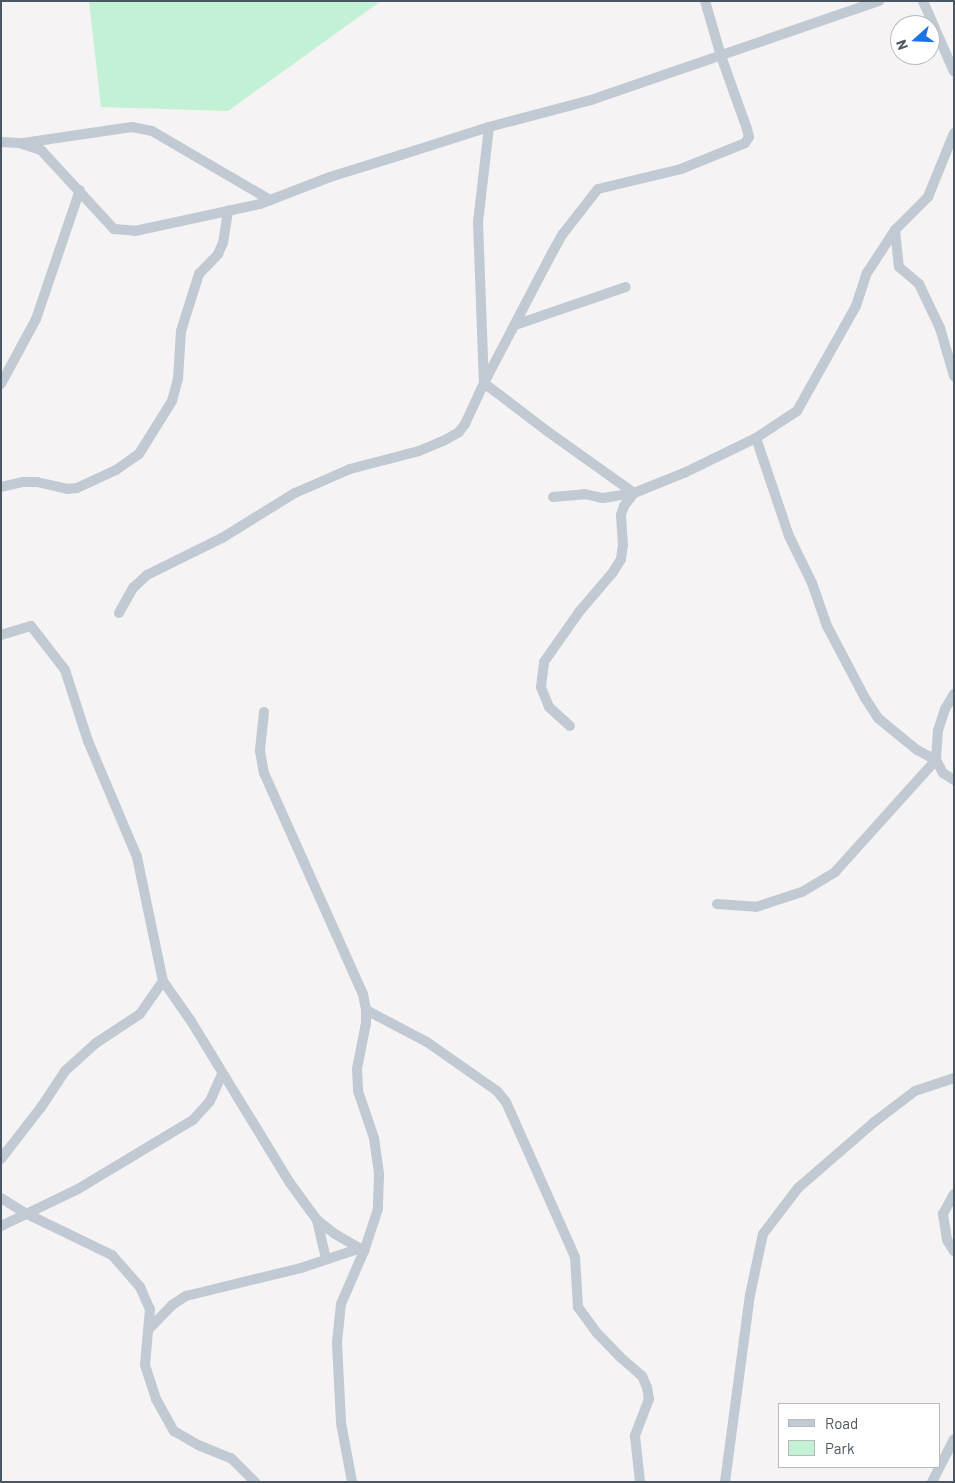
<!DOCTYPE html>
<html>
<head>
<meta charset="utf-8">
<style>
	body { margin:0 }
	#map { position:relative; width:955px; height:1483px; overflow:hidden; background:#f5f3f3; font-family:Barlow,sans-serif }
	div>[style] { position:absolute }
	.green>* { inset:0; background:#c3f1d5 }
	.minor>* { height:10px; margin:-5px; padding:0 5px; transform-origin:5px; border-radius:5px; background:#c1cad2 }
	span { translate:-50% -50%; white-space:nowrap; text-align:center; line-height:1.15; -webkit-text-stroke:4px #fff; paint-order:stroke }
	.frame { position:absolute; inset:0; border:2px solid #4a5661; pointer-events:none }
	.legend { position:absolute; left:778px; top:1403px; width:162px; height:65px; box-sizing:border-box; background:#fff; border:1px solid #b7bbc0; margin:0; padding:6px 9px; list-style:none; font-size:15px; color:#4a5661 }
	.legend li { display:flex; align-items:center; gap:10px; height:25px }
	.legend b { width:25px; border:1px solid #b7bbc0 }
	.north { position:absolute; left:890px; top:15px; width:50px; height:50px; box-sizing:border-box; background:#fff; border:1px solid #b7bbc0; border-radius:50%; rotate:250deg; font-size:14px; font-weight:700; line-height:20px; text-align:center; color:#4a5661 }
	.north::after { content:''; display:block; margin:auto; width:18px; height:22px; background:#1a73e8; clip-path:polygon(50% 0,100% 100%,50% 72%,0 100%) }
</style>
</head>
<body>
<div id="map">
	<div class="green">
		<div style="clip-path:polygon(89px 1px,381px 1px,228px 111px,101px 107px)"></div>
	</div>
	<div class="minor">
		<div style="left:923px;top:1px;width:77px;rotate:66.4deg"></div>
		<div style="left:489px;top:127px;width:96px;rotate:96.6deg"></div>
		<div style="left:478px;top:222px;width:161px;rotate:87.9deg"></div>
		<div style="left:484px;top:383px;width:79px;rotate:37.3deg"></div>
		<div style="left:547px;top:431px;width:107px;rotate:35.5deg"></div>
		<div style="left:1px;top:142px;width:18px;rotate:3deg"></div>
		<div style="left:19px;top:143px;width:23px;rotate:18deg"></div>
		<div style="left:41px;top:150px;width:108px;rotate:47.3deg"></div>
		<div style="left:114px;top:229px;width:21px;rotate:5deg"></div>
		<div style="left:135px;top:231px;width:128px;rotate:-12.2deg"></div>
		<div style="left:260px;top:204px;width:75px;rotate:-21.1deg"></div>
		<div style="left:330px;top:177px;width:77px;rotate:-17.3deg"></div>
		<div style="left:404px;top:154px;width:89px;rotate:-17.6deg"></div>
		<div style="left:489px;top:127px;width:106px;rotate:-14.8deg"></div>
		<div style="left:591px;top:100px;width:305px;rotate:-19deg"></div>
		<div style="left:23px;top:143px;width:110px;rotate:-8.4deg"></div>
		<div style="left:132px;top:127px;width:20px;rotate:11deg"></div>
		<div style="left:152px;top:131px;width:137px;rotate:30.3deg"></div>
		<div style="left:895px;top:230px;width:37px;rotate:84deg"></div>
		<div style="left:899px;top:267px;width:26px;rotate:40deg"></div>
		<div style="left:919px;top:284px;width:49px;rotate:64.5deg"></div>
		<div style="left:940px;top:328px;width:50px;rotate:73.7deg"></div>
		<div style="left:515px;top:325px;width:117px;rotate:-18.9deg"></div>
		<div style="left:1px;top:384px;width:74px;rotate:-61.7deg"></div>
		<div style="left:36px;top:319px;width:136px;rotate:-71.2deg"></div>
		<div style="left:1px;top:487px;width:23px;rotate:-13deg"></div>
		<div style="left:23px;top:482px;width:14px"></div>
		<div style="left:37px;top:482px;width:31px;rotate:13deg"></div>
		<div style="left:67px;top:489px;width:10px;rotate:-6deg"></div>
		<div style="left:77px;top:488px;width:43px;rotate:-24.8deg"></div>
		<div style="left:116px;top:470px;width:28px;rotate:-35deg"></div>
		<div style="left:139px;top:454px;width:62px;rotate:-58.1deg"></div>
		<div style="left:172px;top:401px;width:23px;rotate:-75deg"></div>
		<div style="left:178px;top:379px;width:48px;rotate:-86.4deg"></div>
		<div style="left:181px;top:331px;width:60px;rotate:-72.5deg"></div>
		<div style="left:199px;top:274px;width:28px;rotate:-46deg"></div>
		<div style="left:218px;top:254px;width:12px;rotate:-66deg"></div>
		<div style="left:223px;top:243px;width:33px;rotate:-81deg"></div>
		<div style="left:553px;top:497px;width:32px;rotate:-5deg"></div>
		<div style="left:585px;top:494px;width:18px;rotate:13deg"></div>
		<div style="left:603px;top:498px;width:31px;rotate:-9deg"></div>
		<div style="left:634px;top:493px;width:54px;rotate:-21.8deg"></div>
		<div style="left:684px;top:473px;width:80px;rotate:-25.9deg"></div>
		<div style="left:756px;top:438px;width:49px;rotate:-33.4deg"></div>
		<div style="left:797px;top:411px;width:120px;rotate:-60.7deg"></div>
		<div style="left:856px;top:306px;width:35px;rotate:-72deg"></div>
		<div style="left:867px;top:273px;width:51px;rotate:-56.9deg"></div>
		<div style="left:895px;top:230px;width:47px;rotate:-45deg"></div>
		<div style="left:928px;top:197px;width:69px;rotate:-67.9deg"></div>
		<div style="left:119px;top:613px;width:29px;rotate:-61deg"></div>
		<div style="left:133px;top:588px;width:19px;rotate:-43deg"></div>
		<div style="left:147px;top:575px;width:84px;rotate:-26.3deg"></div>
		<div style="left:222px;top:538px;width:86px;rotate:-31.7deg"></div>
		<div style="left:295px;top:493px;width:60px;rotate:-23.6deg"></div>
		<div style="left:350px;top:469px;width:71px;rotate:-14.6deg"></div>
		<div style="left:419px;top:451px;width:26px;rotate:-23deg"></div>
		<div style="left:443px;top:441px;width:18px;rotate:-29deg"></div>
		<div style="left:459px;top:432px;width:10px;rotate:-53deg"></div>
		<div style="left:465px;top:424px;width:45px;rotate:-65.1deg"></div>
		<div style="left:484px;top:383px;width:147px;rotate:-62.4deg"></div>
		<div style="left:552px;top:253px;width:21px;rotate:-61deg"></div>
		<div style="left:562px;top:235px;width:58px;rotate:-52deg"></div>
		<div style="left:598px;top:189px;width:85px;rotate:-13.5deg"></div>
		<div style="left:681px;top:169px;width:69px;rotate:-22.1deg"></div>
		<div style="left:745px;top:143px;width:7px;rotate:-56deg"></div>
		<div style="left:749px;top:137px;width:8px;rotate:-104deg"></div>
		<div style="left:747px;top:129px;width:77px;rotate:-109.6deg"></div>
		<div style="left:721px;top:56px;width:57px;rotate:-106.2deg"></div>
		<div style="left:1px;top:635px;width:31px;rotate:-17deg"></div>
		<div style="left:31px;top:626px;width:56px;rotate:52.3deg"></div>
		<div style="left:65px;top:670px;width:75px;rotate:72.1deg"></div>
		<div style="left:88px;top:741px;width:126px;rotate:67.1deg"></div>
		<div style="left:137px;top:857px;width:127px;rotate:78.2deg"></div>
		<div style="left:163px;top:981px;width:49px;rotate:55deg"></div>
		<div style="left:191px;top:1021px;width:190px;rotate:58.6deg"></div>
		<div style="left:290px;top:1183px;width:46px;rotate:53.9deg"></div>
		<div style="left:317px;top:1220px;width:23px;rotate:38deg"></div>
		<div style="left:335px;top:1234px;width:34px;rotate:30deg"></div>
		<div style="left:954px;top:694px;width:17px;rotate:121deg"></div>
		<div style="left:945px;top:709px;width:22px;rotate:108deg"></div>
		<div style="left:938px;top:730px;width:30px;rotate:94deg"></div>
		<div style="left:936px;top:760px;width:15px;rotate:62deg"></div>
		<div style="left:943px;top:773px;width:13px;rotate:32deg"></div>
		<div style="left:264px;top:712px;width:39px;rotate:96deg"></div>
		<div style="left:260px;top:751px;width:22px;rotate:80deg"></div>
		<div style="left:264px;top:773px;width:242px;rotate:65.9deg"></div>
		<div style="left:363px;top:994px;width:16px;rotate:79deg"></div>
		<div style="left:366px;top:1010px;width:13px;rotate:90deg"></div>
		<div style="left:366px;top:1023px;width:47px;rotate:101.1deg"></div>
		<div style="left:357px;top:1069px;width:22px;rotate:87deg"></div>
		<div style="left:358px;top:1091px;width:50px;rotate:71.2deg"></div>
		<div style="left:374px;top:1138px;width:37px;rotate:82deg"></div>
		<div style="left:379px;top:1175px;width:34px;rotate:92deg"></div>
		<div style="left:378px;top:1209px;width:44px;rotate:108.4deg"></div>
		<div style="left:364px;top:1251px;width:58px;rotate:113.5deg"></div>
		<div style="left:341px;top:1304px;width:39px;rotate:96deg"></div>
		<div style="left:337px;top:1343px;width:80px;rotate:87.1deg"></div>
		<div style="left:341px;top:1423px;width:60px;rotate:79.4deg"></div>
		<div style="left:570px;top:726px;width:28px;rotate:-138deg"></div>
		<div style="left:549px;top:707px;width:22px;rotate:-112deg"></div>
		<div style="left:541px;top:687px;width:25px;rotate:-83deg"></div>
		<div style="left:544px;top:662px;width:61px;rotate:-55deg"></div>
		<div style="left:579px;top:612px;width:52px;rotate:-49.6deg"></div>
		<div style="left:613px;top:572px;width:15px;rotate:-58deg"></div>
		<div style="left:621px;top:559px;width:14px;rotate:-82deg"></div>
		<div style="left:623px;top:545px;width:30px;rotate:-94deg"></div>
		<div style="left:621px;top:515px;width:9px;rotate:-72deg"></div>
		<div style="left:624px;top:506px;width:16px;rotate:-52deg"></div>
		<div style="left:717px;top:904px;width:39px;rotate:4deg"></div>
		<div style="left:756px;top:907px;width:48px;rotate:-18.1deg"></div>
		<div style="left:802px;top:892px;width:39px;rotate:-31deg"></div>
		<div style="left:835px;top:872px;width:151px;rotate:-48deg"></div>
		<div style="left:936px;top:760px;width:21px;rotate:-152deg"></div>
		<div style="left:917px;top:750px;width:50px;rotate:-140.6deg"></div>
		<div style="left:878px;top:718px;width:24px;rotate:-123deg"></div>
		<div style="left:865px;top:698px;width:81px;rotate:-117.8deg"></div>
		<div style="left:827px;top:626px;width:46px;rotate:-109.2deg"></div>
		<div style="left:812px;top:583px;width:52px;rotate:-116.1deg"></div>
		<div style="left:789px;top:536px;width:103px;rotate:-108.6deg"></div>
		<div style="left:366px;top:1010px;width:69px;rotate:27.7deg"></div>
		<div style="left:427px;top:1042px;width:85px;rotate:35deg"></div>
		<div style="left:497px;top:1091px;width:14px;rotate:51deg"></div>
		<div style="left:506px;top:1102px;width:170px;rotate:66deg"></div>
		<div style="left:575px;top:1257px;width:50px;rotate:86.6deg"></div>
		<div style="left:578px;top:1307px;width:32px;rotate:54deg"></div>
		<div style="left:597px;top:1333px;width:32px;rotate:46deg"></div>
		<div style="left:619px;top:1356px;width:30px;rotate:41deg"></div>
		<div style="left:642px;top:1376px;width:12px;rotate:66deg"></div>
		<div style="left:647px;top:1387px;width:12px;rotate:81deg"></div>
		<div style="left:649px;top:1399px;width:40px;rotate:111deg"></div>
		<div style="left:635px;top:1436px;width:46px;rotate:83.8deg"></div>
		<div style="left:1px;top:1159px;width:67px;rotate:-52.3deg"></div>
		<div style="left:42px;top:1106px;width:42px;rotate:-56.7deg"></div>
		<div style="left:65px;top:1071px;width:42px;rotate:-42.1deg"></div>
		<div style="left:96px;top:1043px;width:53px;rotate:-33.4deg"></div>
		<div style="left:140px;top:1014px;width:40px;rotate:-55.1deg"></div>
		<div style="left:954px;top:1194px;width:23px;rotate:119deg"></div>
		<div style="left:943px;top:1214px;width:26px;rotate:81deg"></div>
		<div style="left:947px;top:1240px;width:13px;rotate:58deg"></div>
		<div style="left:1px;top:1198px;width:28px;rotate:32deg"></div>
		<div style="left:25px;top:1213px;width:97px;rotate:25.8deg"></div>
		<div style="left:112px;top:1255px;width:43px;rotate:48.8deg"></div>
		<div style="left:140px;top:1287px;width:24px;rotate:66deg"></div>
		<div style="left:150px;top:1309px;width:56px;rotate:95.1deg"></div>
		<div style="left:145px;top:1365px;width:36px;rotate:72deg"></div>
		<div style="left:156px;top:1399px;width:37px;rotate:61deg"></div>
		<div style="left:174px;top:1431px;width:28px;rotate:30deg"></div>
		<div style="left:198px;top:1445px;width:35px;rotate:22deg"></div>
		<div style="left:231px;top:1458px;width:34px;rotate:45deg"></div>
		<div style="left:317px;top:1220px;width:40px;rotate:77deg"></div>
		<div style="left:1px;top:1226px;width:85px;rotate:-25.7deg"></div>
		<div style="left:78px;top:1189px;width:134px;rotate:-31deg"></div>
		<div style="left:193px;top:1120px;width:25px;rotate:-48deg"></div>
		<div style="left:210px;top:1101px;width:30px;rotate:-66deg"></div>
		<div style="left:149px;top:1329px;width:33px;rotate:-46deg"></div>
		<div style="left:172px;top:1305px;width:17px;rotate:-33deg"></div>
		<div style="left:186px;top:1296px;width:118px;rotate:-13.7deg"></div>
		<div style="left:301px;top:1268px;width:60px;rotate:-18.4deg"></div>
		<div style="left:725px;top:1482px;width:189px;rotate:-82.4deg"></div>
		<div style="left:750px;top:1295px;width:62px;rotate:-78deg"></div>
		<div style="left:763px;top:1234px;width:58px;rotate:-52.7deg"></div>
		<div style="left:798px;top:1188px;width:99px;rotate:-40.9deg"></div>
		<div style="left:873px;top:1123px;width:53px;rotate:-37.3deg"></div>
		<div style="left:915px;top:1091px;width:41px;rotate:-18.4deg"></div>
		<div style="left:932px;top:1482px;width:48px;rotate:-62.9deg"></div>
	</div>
	<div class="frame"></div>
	<ul class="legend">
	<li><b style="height:6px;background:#c1cad2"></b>Road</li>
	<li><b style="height:14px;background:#c3f1d5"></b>Park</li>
	</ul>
	<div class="north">N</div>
</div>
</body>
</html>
